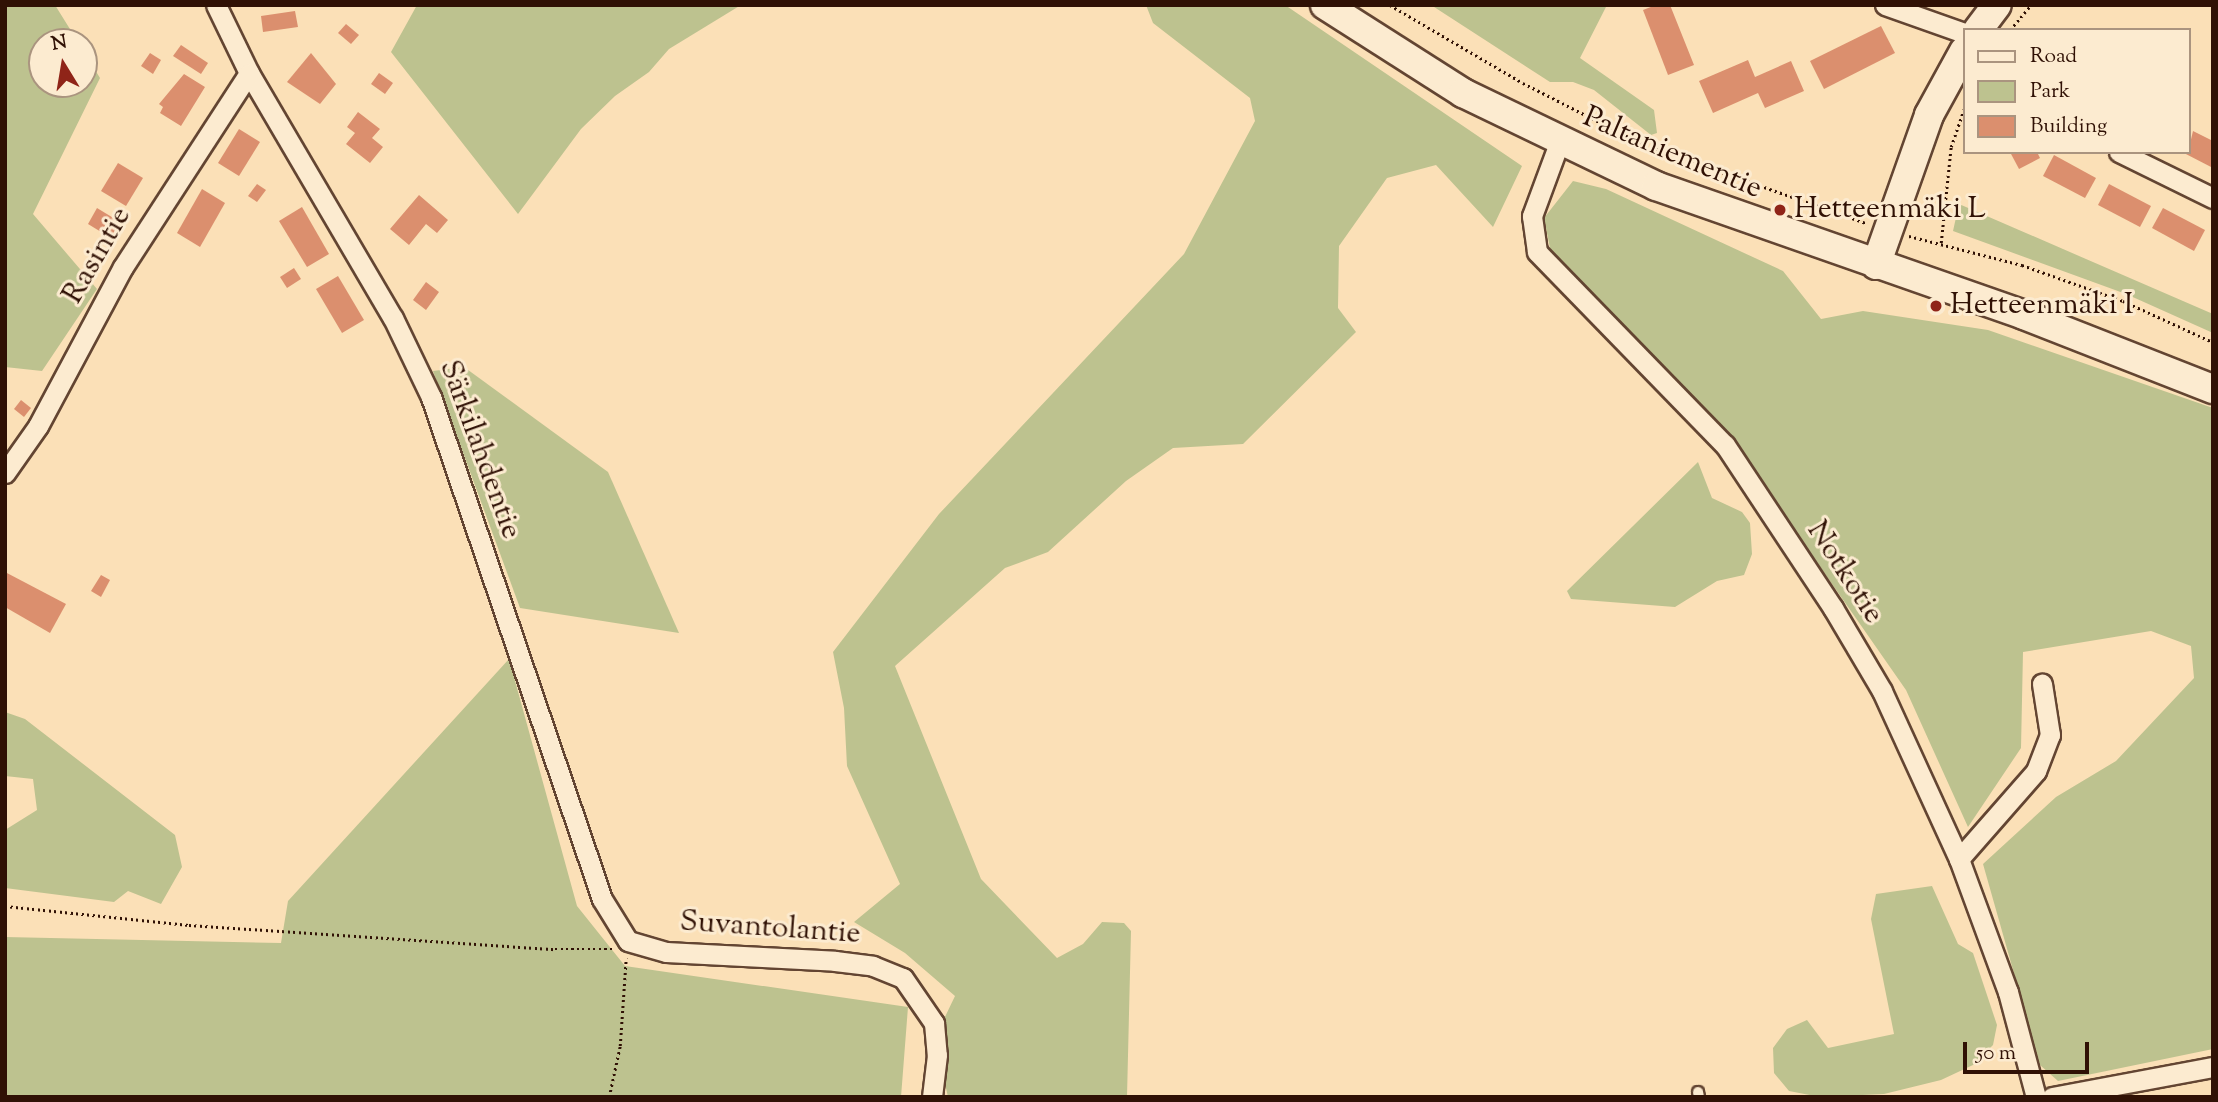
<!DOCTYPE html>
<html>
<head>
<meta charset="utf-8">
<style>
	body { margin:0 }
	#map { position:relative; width:2218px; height:1102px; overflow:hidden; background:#fbe0b7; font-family:"Sorts Mill Goudy",serif }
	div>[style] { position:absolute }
	.green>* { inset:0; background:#bdc28f }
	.building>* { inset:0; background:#db8f6e }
	.path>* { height:2.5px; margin-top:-1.25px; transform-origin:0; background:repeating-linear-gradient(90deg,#301105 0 2px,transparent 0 5.5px) }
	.roads { filter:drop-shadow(2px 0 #634532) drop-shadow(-2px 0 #634532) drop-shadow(0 2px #634532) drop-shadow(0 -2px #634532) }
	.lane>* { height:10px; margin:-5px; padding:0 5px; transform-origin:5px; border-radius:5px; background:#fcebd0 }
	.street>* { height:19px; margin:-9.5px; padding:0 9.5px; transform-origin:9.5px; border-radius:9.5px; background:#fcebd0 }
	.secondary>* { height:28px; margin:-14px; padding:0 14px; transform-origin:14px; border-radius:14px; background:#fcebd0 }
	.dots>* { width:19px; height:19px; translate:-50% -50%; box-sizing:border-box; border:4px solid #fcebd0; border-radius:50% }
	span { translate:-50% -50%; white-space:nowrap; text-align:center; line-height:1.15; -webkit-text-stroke:6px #fcebd0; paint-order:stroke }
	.street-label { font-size:30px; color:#301105 }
	.poi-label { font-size:30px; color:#301105 }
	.left { translate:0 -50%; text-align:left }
	.frame { position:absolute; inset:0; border:7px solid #301105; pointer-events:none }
	.legend { position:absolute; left:1963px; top:28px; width:228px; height:126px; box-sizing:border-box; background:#fcebd0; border:2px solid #aa947f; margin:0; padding:9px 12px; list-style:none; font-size:21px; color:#301105 }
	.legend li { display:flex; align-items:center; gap:14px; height:35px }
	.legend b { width:35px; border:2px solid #aa947f }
	.north { position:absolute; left:28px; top:28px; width:70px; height:70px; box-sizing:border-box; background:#fcebd0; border:2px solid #aa947f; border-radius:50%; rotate:349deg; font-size:19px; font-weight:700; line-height:28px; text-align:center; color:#301105 }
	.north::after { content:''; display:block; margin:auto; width:24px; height:32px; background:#8f2418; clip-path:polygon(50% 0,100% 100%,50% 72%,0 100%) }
	.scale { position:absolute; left:1963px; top:1042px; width:126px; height:32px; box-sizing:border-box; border:4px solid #301105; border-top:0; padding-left:9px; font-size:21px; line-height:24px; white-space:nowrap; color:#301105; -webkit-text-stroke:5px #fcebd0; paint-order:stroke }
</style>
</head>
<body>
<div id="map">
	<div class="green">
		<div style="clip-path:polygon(5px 5px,55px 5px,78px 42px,42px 42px,42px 84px,84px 84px,84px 52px,100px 78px,33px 214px,97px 289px,42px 371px,5px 367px)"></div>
		<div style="clip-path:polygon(417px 5px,741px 5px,669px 49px,649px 72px,615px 96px,581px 129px,518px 214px,391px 52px)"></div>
		<div style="clip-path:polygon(1146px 5px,1285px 5px,1522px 166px,1493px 227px,1436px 165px,1387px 178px,1339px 246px,1338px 308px,1356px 332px,1243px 444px,1173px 448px,1126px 481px,1048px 552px,1005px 568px,895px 666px,981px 879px,1057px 958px,1083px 944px,1102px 922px,1124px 923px,1131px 931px,1127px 1097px,948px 1097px,943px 1075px,947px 1030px,944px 1019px,955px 996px,905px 953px,854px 922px,900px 884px,847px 766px,844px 708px,833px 652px,939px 514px,1184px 254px,1255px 121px,1250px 98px,1153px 23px)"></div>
		<div style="clip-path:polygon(1431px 5px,1607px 5px,1580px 58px,1654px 110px,1657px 133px,1651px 135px,1594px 90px,1573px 82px,1550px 82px)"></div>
		<div style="clip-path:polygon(1573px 181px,1606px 189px,1783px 271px,1821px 319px,1863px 311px,1988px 330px,2213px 408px,2213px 1049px,2058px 1081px,2040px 1065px,1983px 864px,2056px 797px,2116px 761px,2194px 678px,2191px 646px,2151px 631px,2023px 652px,2021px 748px,1968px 827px,1906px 690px,1726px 432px,1551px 253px,1544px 218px)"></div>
		<div style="clip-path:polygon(1959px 204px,2213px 314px,2213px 333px,2126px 294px,1953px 231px)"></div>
		<div style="clip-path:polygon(464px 367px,608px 472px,679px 633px,520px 608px,433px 371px)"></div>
		<div style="clip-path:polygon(1698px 462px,1712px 498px,1742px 512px,1750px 523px,1752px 554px,1744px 575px,1717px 581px,1675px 607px,1571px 599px,1567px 591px)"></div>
		<div style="clip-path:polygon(509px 659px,577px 906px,625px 966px,908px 1007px,901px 1097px,5px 1097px,5px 937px,281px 943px,288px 901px)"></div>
		<div style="clip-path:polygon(5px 712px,25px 719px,175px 835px,182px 867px,161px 904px,128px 891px,114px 902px,5px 888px,5px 830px,37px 810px,33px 779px,5px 776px)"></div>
		<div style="clip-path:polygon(1932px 886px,1958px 944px,1973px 953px,1997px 1025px,1993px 1045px,1973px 1065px,1941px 1080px,1884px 1094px,1820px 1097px,1789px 1091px,1774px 1073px,1773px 1048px,1787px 1029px,1807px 1020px,1828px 1048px,1894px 1034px,1871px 919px,1876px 894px)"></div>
	</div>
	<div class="building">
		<div style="clip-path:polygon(1656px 5px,1670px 5px,1694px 65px,1668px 75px,1643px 10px)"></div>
		<div style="clip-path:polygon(295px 11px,298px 27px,263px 32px,261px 16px)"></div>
		<div style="clip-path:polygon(346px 24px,359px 35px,351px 44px,338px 33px)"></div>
		<div style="clip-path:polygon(1881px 26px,1895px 53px,1824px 89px,1810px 61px)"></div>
		<div style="clip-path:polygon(181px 45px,208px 63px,201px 74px,173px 56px)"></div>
		<div style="clip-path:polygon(150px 53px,161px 60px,153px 74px,141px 66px)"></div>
		<div style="clip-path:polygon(311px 53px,336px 84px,320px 104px,287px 82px)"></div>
		<div style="clip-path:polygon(1748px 60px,1755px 77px,1791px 61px,1804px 91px,1765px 108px,1758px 93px,1713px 113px,1699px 81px)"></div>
		<div style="clip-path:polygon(379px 73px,393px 83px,385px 94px,371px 84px)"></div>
		<div style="clip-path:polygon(184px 74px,205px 87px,181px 126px,160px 113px,163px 107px,159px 104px)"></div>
		<div style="clip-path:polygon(358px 112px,380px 129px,372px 138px,383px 147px,370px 163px,346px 144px,355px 133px,347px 127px)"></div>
		<div style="clip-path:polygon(239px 129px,260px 142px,239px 176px,218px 163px)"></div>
		<div style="clip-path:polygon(2193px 131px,2213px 141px,2213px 168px,2182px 152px,2188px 152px)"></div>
		<div style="clip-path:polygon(2010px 152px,2037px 152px,2040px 158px,2019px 169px)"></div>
		<div style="clip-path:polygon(2054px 155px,2096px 178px,2085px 198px,2043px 176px)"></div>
		<div style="clip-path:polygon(118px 163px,143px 178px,126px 206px,101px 191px)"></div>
		<div style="clip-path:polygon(257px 184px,266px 190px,257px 202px,248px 196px)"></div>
		<div style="clip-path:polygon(2109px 184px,2151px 206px,2140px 227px,2098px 205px)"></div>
		<div style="clip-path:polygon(202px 189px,225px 203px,200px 247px,177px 233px)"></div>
		<div style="clip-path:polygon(419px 195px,448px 220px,437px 233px,426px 224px,409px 245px,390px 229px)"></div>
		<div style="clip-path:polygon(302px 207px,329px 254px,307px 267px,279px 221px)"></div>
		<div style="clip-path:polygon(97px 208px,120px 222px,111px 238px,88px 224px)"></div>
		<div style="clip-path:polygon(2163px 208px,2205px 230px,2194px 251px,2152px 228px)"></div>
		<div style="clip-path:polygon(294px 268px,301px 279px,287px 288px,280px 277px)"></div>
		<div style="clip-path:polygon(338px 276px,364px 320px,342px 333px,316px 289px)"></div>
		<div style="clip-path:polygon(426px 282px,439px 292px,426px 310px,413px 300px)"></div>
		<div style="clip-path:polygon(21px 400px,31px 408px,24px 417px,14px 409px)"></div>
		<div style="clip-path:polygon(5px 572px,66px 604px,50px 633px,5px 607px)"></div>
		<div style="clip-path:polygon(101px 575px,110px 580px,101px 597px,91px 591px)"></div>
	</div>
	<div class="path">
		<div style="left:1390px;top:5px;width:154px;rotate:30.4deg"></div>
		<div style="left:1523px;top:83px;width:131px;rotate:27.1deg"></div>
		<div style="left:1640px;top:143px;width:240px;rotate:19.5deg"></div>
		<div style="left:2010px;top:30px;width:33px;rotate:-50deg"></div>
		<div style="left:1909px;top:236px;width:117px;rotate:14.4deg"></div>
		<div style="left:2022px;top:265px;width:107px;rotate:19.6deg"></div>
		<div style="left:2123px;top:301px;width:99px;rotate:24.5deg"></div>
		<div style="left:1941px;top:243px;width:97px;rotate:-84.1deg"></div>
		<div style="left:1951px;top:147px;width:40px;rotate:-71.1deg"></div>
		<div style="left:5px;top:906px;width:185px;rotate:5.9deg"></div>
		<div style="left:189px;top:925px;width:367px;rotate:3.8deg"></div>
		<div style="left:555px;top:949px;width:58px"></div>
		<div style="left:609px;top:1097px;width:52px;rotate:-77.8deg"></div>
		<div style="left:620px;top:1046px;width:88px;rotate:-86.1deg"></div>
	</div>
	<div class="roads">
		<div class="lane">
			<div style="left:1698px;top:1092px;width:5px;rotate:79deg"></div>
		</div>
		<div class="street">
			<div style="left:216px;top:5px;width:76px;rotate:64.1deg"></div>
			<div style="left:249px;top:73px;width:284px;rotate:59.6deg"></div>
			<div style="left:393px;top:318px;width:88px;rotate:64.3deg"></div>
			<div style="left:431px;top:397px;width:530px;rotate:71.19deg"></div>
			<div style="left:602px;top:899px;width:49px;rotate:58.2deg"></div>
			<div style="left:628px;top:941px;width:40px;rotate:16deg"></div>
			<div style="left:666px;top:952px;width:169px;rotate:3deg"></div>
			<div style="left:835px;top:961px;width:38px;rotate:7deg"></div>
			<div style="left:873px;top:966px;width:32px;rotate:22deg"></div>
			<div style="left:903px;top:978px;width:55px;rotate:55.4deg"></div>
			<div style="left:934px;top:1023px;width:32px;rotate:85deg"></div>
			<div style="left:937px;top:1055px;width:42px;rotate:96.8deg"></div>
			<div style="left:1885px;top:5px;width:84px;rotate:19.5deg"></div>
			<div style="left:1559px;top:143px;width:78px;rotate:110.3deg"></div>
			<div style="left:1532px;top:216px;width:36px;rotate:82deg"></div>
			<div style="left:1537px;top:252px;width:269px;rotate:45.8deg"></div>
			<div style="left:1725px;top:445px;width:196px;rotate:56.5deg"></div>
			<div style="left:1833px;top:608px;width:96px;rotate:59.4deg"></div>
			<div style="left:1882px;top:691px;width:185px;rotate:65.4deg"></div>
			<div style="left:1959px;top:859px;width:142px;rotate:69.8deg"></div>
			<div style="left:2008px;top:992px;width:109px;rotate:75.1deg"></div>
			<div style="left:2119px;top:152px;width:105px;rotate:26.1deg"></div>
			<div style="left:5px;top:473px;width:57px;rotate:-54.9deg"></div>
			<div style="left:38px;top:426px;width:180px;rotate:-61.9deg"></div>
			<div style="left:123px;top:267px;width:231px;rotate:-57deg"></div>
			<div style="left:1959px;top:859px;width:117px;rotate:-48.8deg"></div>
			<div style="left:2036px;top:771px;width:39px;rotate:-69deg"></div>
			<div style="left:2050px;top:735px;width:52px;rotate:-98.9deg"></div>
			<div style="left:2052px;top:1097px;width:164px;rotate:-10.6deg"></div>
		</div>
		<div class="secondary">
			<div style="left:1325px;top:5px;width:164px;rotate:32.5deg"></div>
			<div style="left:1463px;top:93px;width:214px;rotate:25.7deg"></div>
			<div style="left:1656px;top:186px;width:390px;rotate:19.3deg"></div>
			<div style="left:2024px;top:315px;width:203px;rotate:21.4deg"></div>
			<div style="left:1978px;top:30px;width:31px;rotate:-53deg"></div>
			<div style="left:1876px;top:265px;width:159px;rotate:-70.5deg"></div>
			<div style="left:1929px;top:115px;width:73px;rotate:-61.3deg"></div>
		</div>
	</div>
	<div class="dots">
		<div style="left:1780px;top:210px;background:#8f2418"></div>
		<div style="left:1936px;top:306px;background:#8f2418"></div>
	</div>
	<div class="street-label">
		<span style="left:1672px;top:154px;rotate:23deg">Paltaniementie</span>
		<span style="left:98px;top:256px;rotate:-60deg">Rasintie</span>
		<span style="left:479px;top:450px;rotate:70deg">Särkilahdentie</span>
		<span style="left:1844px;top:573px;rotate:57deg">Notkotie</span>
		<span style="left:770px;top:929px;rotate:4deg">Suvantolantie</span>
	</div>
	<div class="poi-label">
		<span class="left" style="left:1794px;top:210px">Hetteenmäki L</span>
		<span class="left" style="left:1950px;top:306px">Hetteenmäki I</span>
	</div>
	<div class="frame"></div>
	<ul class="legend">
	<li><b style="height:9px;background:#fcebd0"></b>Road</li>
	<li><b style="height:19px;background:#bdc28f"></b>Park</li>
	<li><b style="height:19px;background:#db8f6e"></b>Building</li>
	</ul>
	<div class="north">N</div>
	<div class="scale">50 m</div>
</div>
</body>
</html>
